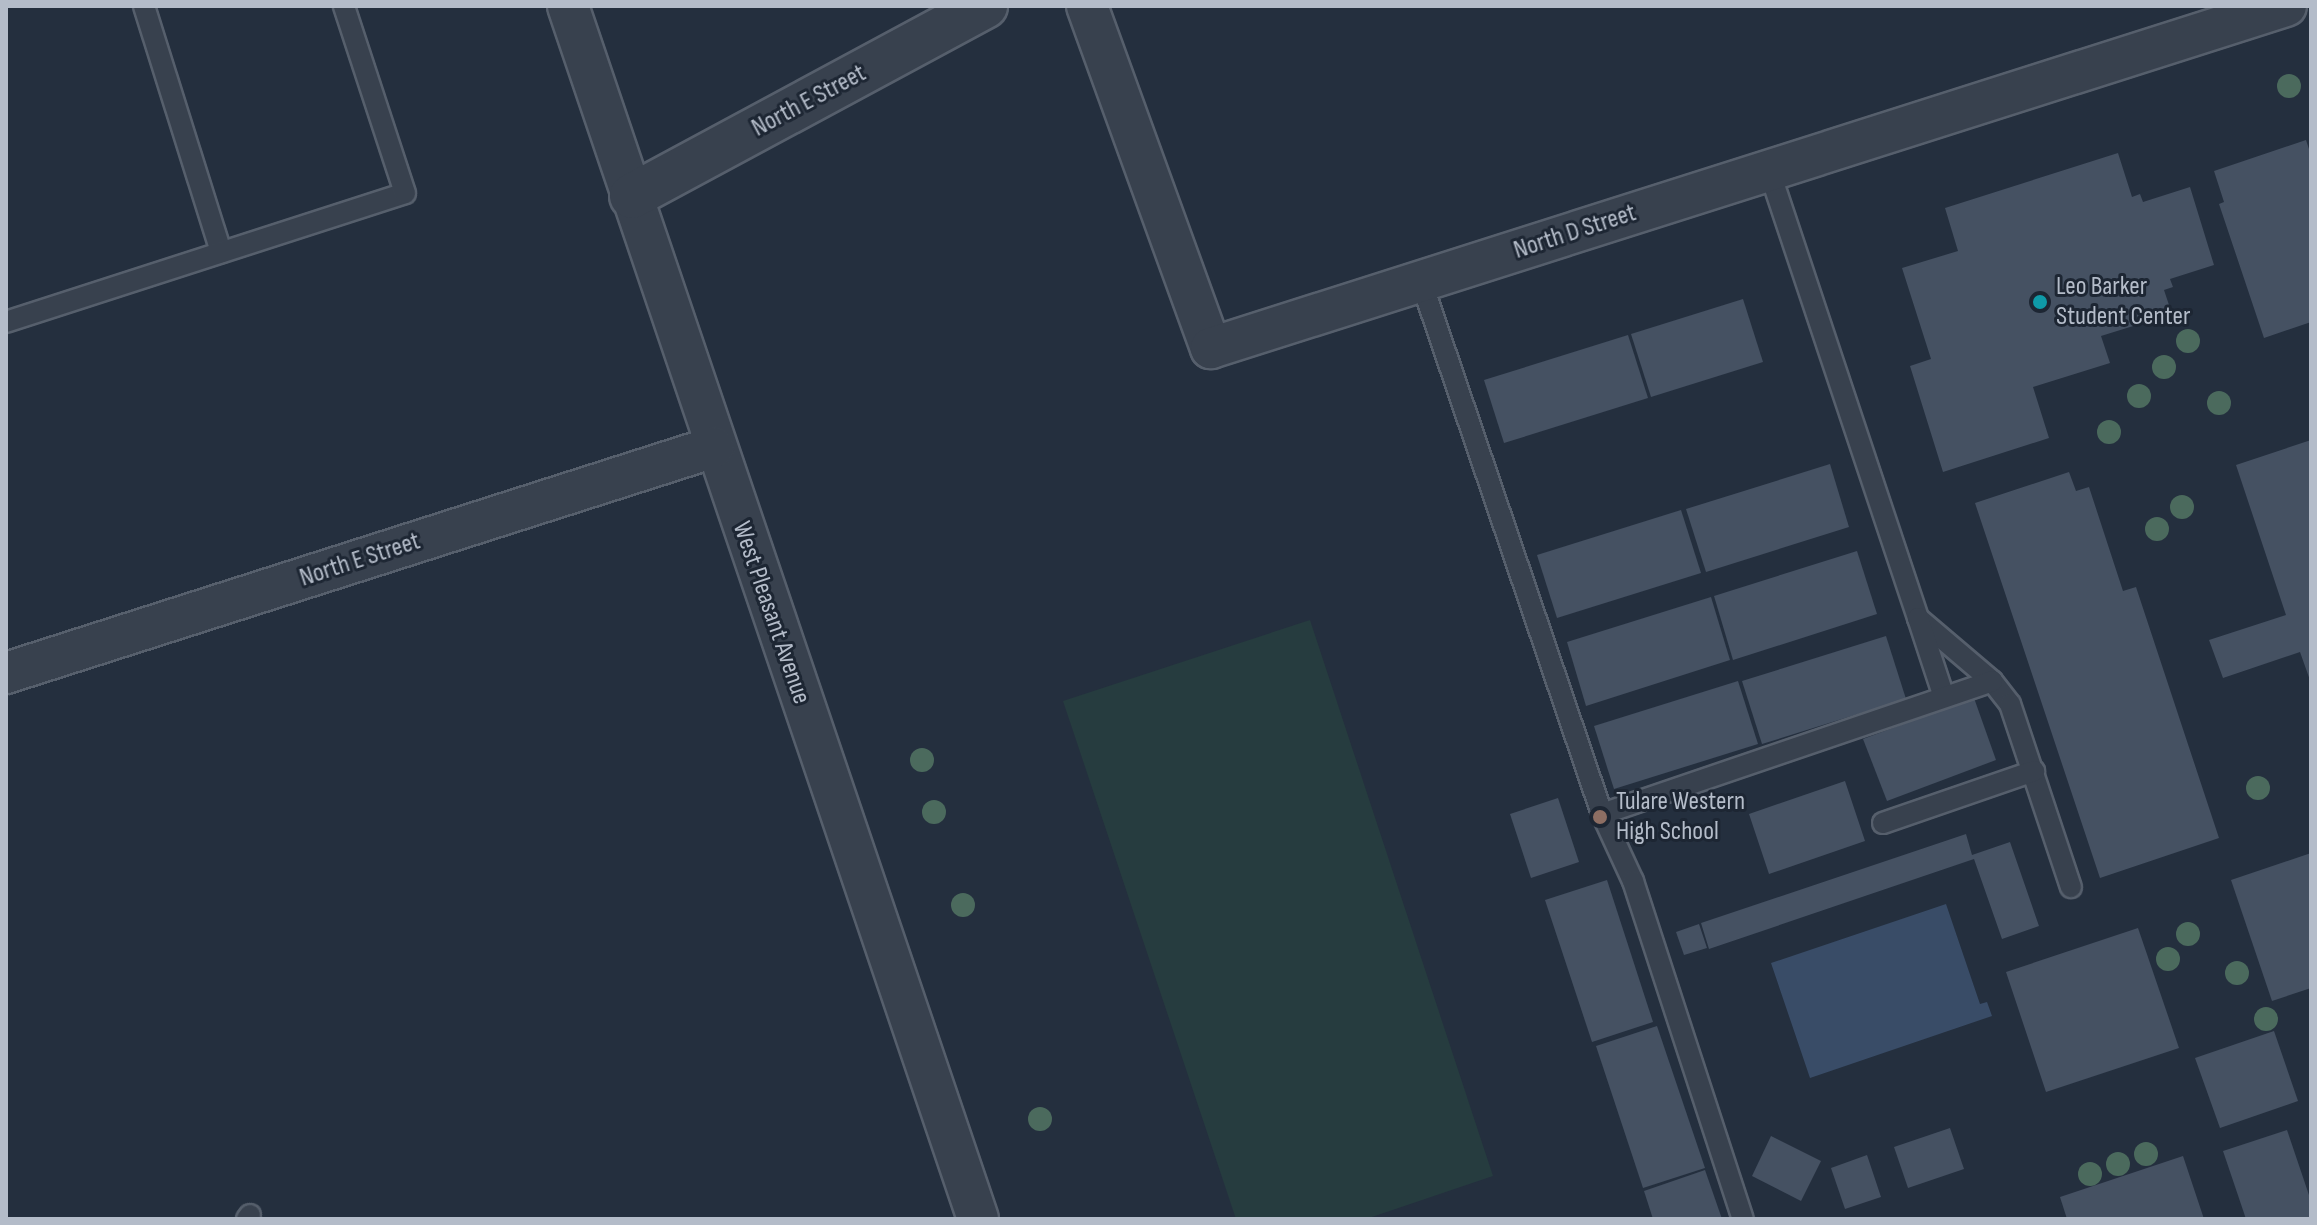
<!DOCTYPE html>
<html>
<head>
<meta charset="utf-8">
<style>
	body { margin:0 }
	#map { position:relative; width:2317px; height:1225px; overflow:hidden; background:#242f3e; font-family:"Sofia Sans Condensed",sans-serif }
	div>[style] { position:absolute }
	.green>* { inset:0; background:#263c3f }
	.water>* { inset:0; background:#394c67 }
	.building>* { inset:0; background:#455162 }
	.roads { filter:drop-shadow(2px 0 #565f6c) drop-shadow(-2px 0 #565f6c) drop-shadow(0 2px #565f6c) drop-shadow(0 -2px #565f6c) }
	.service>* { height:20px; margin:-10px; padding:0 10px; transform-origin:10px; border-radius:10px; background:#38414e }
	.minor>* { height:40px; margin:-20px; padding:0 20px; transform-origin:20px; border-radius:20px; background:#38414e }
	.tertiary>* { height:44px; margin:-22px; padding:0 22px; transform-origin:22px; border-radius:22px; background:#38414e }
	.trees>* { width:24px; height:24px; margin:-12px; border-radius:50%; background:#4b6a5d }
	.dots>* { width:22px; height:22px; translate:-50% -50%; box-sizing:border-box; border:4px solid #1d2633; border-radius:50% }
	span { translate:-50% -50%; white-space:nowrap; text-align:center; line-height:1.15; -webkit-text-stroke:6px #1d2633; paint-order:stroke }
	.street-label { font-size:26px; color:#b4bcc9 }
	.poi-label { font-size:26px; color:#b4bcc9 }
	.left { translate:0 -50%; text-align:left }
	.frame { position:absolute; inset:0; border:8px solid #b4bcc9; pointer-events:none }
</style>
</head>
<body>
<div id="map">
	<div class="green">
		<div style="clip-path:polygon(1310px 620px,1493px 1176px,1366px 1219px,1236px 1219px,1063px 701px)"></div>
	</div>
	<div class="water">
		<div style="clip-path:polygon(1946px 904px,1980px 1004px,1987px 1002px,1992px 1016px,1810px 1078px,1771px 963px)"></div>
	</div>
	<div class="building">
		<div style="clip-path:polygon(2306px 140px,2311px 155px,2311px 322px,2264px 338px,2219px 204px,2224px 202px,2214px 171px)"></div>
		<div style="clip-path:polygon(2118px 153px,2132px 197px,2140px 194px,2143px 202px,2190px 187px,2214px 265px,2170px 279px,2173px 287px,2164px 290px,2172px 314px,2101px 336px,2110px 363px,2033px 387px,2049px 438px,1943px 472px,1910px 366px,1931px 359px,1902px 268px,1958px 251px,1945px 208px)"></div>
		<div style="clip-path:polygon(1743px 299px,1763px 362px,1651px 397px,1631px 334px)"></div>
		<div style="clip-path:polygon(1628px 335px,1648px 398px,1504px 443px,1484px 380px)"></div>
		<div style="clip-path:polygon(2311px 440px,2311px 683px,2300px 652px,2223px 678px,2209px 640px,2286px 615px,2236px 465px)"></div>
		<div style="clip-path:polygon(1830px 464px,1849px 527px,1706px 572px,1686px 509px)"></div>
		<div style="clip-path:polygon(2069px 472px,2076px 491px,2089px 487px,2123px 591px,2136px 587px,2219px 838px,2100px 878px,1975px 503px)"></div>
		<div style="clip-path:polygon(1681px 510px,1701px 573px,1557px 618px,1537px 555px)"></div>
		<div style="clip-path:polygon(1857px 551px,1877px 614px,1733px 660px,1714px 596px)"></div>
		<div style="clip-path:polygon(1711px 597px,1730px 660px,1586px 706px,1567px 642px)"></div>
		<div style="clip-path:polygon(1886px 636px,1906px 699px,1762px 744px,1742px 681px)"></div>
		<div style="clip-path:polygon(1738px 681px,1758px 744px,1614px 789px,1594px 726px)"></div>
		<div style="clip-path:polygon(1974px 698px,1996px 760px,1887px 801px,1863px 739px)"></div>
		<div style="clip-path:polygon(1845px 781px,1865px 841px,1769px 874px,1749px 814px)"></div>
		<div style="clip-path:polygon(1558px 798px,1579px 862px,1531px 878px,1510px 814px)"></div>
		<div style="clip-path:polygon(1966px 834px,1972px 855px,2010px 842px,2039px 926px,2002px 939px,1974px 859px,1709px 949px,1701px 923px)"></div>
		<div style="clip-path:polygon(2311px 853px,2311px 988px,2272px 1001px,2231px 880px)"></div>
		<div style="clip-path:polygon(1607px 880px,1653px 1022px,1592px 1042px,1545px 900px)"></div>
		<div style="clip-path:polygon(1699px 924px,1707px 948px,1684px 955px,1676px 932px)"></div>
		<div style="clip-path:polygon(2138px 928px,2179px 1048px,2046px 1092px,2006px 972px)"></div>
		<div style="clip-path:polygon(1657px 1026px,1705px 1168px,1643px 1188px,1596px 1046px)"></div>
		<div style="clip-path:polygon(2274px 1031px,2298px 1101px,2220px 1128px,2195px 1058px)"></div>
		<div style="clip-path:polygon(1950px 1128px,1964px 1169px,1908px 1188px,1894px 1147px)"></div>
		<div style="clip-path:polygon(2287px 1130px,2311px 1201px,2311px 1219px,2246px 1219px,2223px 1151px)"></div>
		<div style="clip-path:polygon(1771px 1136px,1821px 1161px,1801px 1201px,1752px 1176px)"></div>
		<div style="clip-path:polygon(1867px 1155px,1881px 1197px,1845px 1209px,1831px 1168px)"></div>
		<div style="clip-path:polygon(2183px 1156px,2204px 1219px,2067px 1219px,2060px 1197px)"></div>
		<div style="clip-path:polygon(1705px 1170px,1722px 1219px,1653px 1219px,1644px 1191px)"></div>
	</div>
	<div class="roads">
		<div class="service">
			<div style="left:144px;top:6px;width:258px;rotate:72.6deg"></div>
			<div style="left:1769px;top:170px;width:472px;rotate:71.6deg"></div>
			<div style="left:1918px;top:618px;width:97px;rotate:40.4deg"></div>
			<div style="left:1992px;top:681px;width:29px;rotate:52deg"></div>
			<div style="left:2010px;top:704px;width:193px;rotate:71.6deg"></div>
			<div style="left:1421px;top:281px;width:563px;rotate:71.24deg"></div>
			<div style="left:1602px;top:814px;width:74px;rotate:65.2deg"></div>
			<div style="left:1633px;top:881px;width:355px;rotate:72deg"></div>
			<div style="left:6px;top:322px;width:419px;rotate:-17.9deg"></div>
			<div style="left:405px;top:193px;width:197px;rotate:-108.1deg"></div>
			<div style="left:1918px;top:618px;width:83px;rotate:71.8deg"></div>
			<div style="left:1602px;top:814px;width:412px;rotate:-18.8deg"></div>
			<div style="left:1883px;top:823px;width:160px;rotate:-19deg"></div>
			<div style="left:247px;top:1219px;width:5px;rotate:-53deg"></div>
		</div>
		<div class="minor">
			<div style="left:568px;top:6px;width:1280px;rotate:71.32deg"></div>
			<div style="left:1087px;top:6px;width:364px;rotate:70.1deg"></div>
			<div style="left:1211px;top:348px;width:1128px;rotate:-17.65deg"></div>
			<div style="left:6px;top:673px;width:743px;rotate:-17.7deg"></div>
		</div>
		<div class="tertiary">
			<div style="left:632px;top:196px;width:401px;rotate:-28.3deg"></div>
		</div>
	</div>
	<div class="trees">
		<div style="left:2289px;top:86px"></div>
		<div style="left:2188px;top:341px"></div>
		<div style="left:2164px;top:367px"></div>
		<div style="left:2139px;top:396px"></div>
		<div style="left:2219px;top:403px"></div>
		<div style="left:2109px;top:432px"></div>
		<div style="left:2182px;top:507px"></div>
		<div style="left:2157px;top:529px"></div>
		<div style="left:922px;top:760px"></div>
		<div style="left:2258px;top:788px"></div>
		<div style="left:934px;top:812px"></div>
		<div style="left:963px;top:905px"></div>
		<div style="left:2188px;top:934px"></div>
		<div style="left:2168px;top:959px"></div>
		<div style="left:2237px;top:973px"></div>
		<div style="left:2266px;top:1019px"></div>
		<div style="left:1040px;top:1119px"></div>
		<div style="left:2146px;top:1154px"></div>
		<div style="left:2118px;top:1164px"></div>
		<div style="left:2090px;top:1174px"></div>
	</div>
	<div class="dots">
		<div style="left:2040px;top:302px;background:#0f9aa8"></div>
		<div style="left:1600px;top:817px;background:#8d6e63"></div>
	</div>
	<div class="street-label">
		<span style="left:809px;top:101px;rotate:-28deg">North E Street</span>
		<span style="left:1575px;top:232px;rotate:-18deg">North D Street</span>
		<span style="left:360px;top:560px;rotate:-18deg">North E Street</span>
		<span style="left:771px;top:613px;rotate:71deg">West Pleasant Avenue</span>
	</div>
	<div class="poi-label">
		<span class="left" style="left:2056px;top:302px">Leo Barker<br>Student Center</span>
		<span class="left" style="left:1616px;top:817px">Tulare Western<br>High School</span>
	</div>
	<div class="frame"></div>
</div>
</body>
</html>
